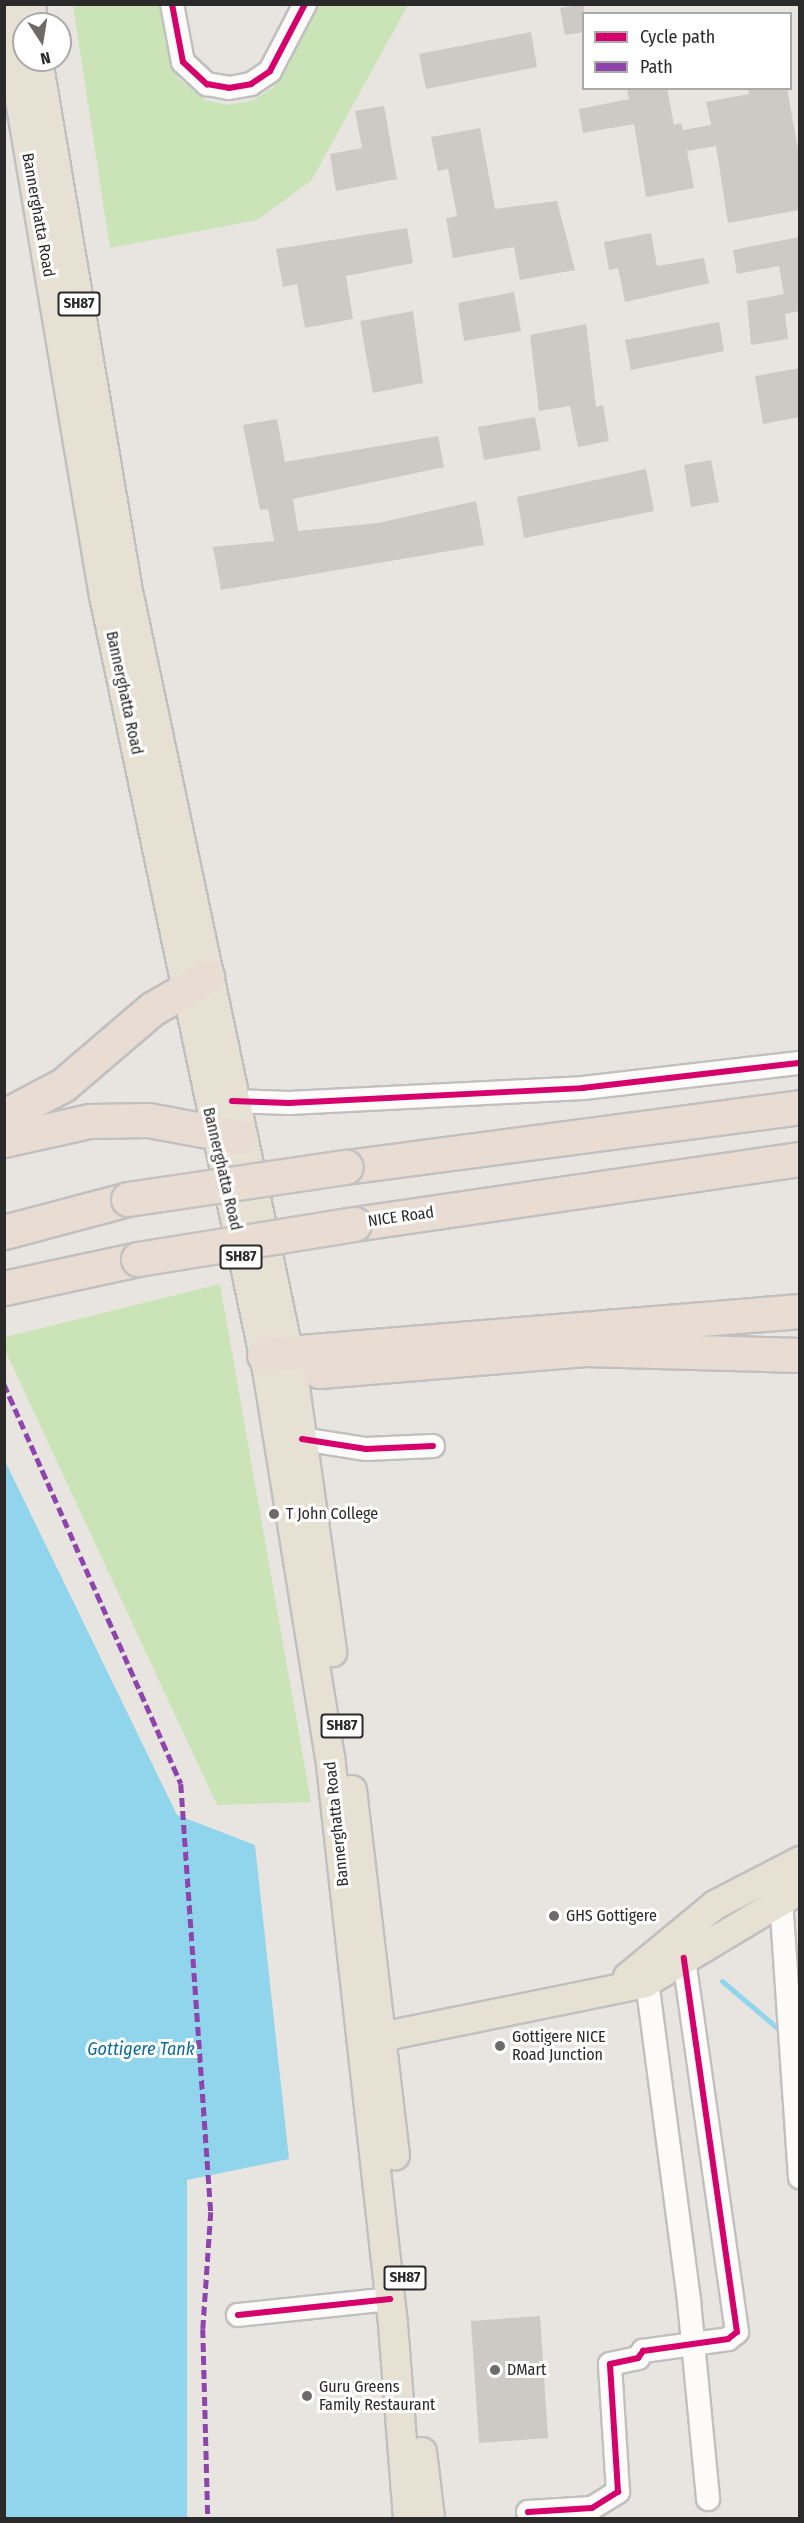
<!DOCTYPE html>
<html>
<head>
<meta charset="utf-8">
<style>
	body { margin:0 }
	#map { position:relative; width:804px; height:2523px; overflow:hidden; background:#e8e4df; font-family:"Fira Sans Condensed",sans-serif }
	div>[style] { position:absolute }
	.green>* { inset:0; background:#cae4b7 }
	.water>* { inset:0; background:#91d5ec }
	.stream>* { height:5px; margin:-2.5px; padding:0 2.5px; transform-origin:2.5px; border-radius:2.5px; background:#91d5ec }
	.building>* { inset:0; background:#cdcac6 }
	.roads { filter:drop-shadow(2px 0 #c1c0c1) drop-shadow(-2px 0 #c1c0c1) drop-shadow(0 2px #c1c0c1) drop-shadow(0 -2px #c1c0c1) }
	.minor>* { height:22px; margin:-11px; padding:0 11px; transform-origin:11px; border-radius:11px; background:#fcfbfa }
	.major>* { height:28px; margin:-14px; padding:0 14px; transform-origin:14px; border-radius:14px; background:#e6e1d3 }
	.highway>* { height:33px; margin:-16.5px; padding:0 16.5px; transform-origin:16.5px; border-radius:16.5px; background:#e9dcd2 }
	.bridges { filter:drop-shadow(2px 0 #c4c3c1) drop-shadow(-2px 0 #c4c3c1) drop-shadow(0 2px #c4c3c1) drop-shadow(0 -2px #c4c3c1) }
	.highway-bridge>* { height:33px; margin:-16.5px; padding:0 16.5px; transform-origin:16.5px; border-radius:16.5px; background:#e9dcd2 }
	.quiet>* { height:4.5px; margin-top:-2.25px; transform-origin:0; background:repeating-linear-gradient(90deg,#8e44ad 0 9px,transparent 0 13.5px) }
	.cycleway>* { height:6px; margin:-3px; padding:0 3px; transform-origin:3px; border-radius:3px; background:#d6006c }
	.dots>* { width:16px; height:16px; translate:-50% -50%; box-sizing:border-box; border:3px solid #fff; border-radius:50% }
	span { translate:-50% -50%; white-space:nowrap; text-align:center; line-height:1.15; -webkit-text-stroke:6px #fff; paint-order:stroke }
	.shield-label span { padding:2px 4px; background:#fff; border:2px solid; border-radius:4px; -webkit-text-stroke-width:0 }
	.shield-label { font-size:15px; color:#2a2a2a; font-weight:700 }
	.street-label { font-size:16px; color:#2a2a2a }
	.poi-label { font-size:16px; color:#2a2a2a }
	.left { translate:0 -50%; text-align:left }
	.water-label { font-size:18px; color:#0b6b9c; font-style:italic }
	.frame { position:absolute; inset:0; border:6px solid #2a2a2a; pointer-events:none }
	.legend { position:absolute; left:582px; top:12px; width:210px; height:78px; box-sizing:border-box; background:#fff; border:2px solid #aaa; margin:0; padding:8px 10px; list-style:none; font-size:18px; color:#2a2a2a }
	.legend li { display:flex; align-items:center; gap:12px; height:30px }
	.legend b { width:30px; border:2px solid #aaa }
	.north { position:absolute; left:12px; top:12px; width:60px; height:60px; box-sizing:border-box; background:#fff; border:2px solid #aaa; border-radius:50%; rotate:168deg; font-size:16px; font-weight:700; line-height:24px; text-align:center; color:#2a2a2a }
	.north::after { content:''; display:block; margin:auto; width:21px; height:27px; background:#6c6b69; clip-path:polygon(50% 0,100% 100%,50% 72%,0 100%) }
</style>
</head>
<body>
<div id="map">
	<div class="green">
		<div style="clip-path:polygon(73px 5px,163px 5px,178px 78px,205px 100px,227px 105px,252px 101px,274px 87px,316px 5px,408px 5px,311px 181px,257px 220px,110px 248px)"></div>
		<div style="clip-path:polygon(220px 1284px,269px 1564px,311px 1802px,217px 1805px,5px 1350px,5px 1337px)"></div>
	</div>
	<div class="water">
		<div style="clip-path:polygon(4px 1459px,177px 1815px,255px 1845px,289px 2159px,187px 2180px,187px 2518px,5px 2518px)"></div>
	</div>
	<div class="stream">
		<div style="left:722px;top:1981px;width:80px;rotate:40.4deg"></div>
	</div>
	<div class="building">
		<div style="clip-path:polygon(584px 4px,584px 32px,565px 35px,560px 8px)"></div>
		<div style="clip-path:polygon(531px 32px,537px 67px,426px 89px,419px 54px)"></div>
		<div style="clip-path:polygon(627px 88px,667px 88px,674px 125px,681px 123px,683px 130px,711px 125px,706px 102px,749px 94px,748px 88px,787px 88px,800px 161px,800px 210px,728px 223px,716px 146px,687px 151px,694px 188px,646px 197px,634px 124px,583px 133px,579px 109px,629px 99px)"></div>
		<div style="clip-path:polygon(384px 106px,397px 179px,336px 191px,330px 154px,362px 148px,355px 111px)"></div>
		<div style="clip-path:polygon(480px 128px,495px 209px,557px 201px,575px 270px,520px 280px,514px 247px,453px 258px,446px 218px,457px 216px,448px 169px,438px 171px,431px 137px)"></div>
		<div style="clip-path:polygon(407px 228px,413px 263px,346px 276px,353px 319px,305px 328px,297px 284px,283px 287px,276px 249px)"></div>
		<div style="clip-path:polygon(651px 233px,657px 266px,704px 258px,709px 283px,625px 302px,618px 268px,609px 270px,604px 242px)"></div>
		<div style="clip-path:polygon(800px 237px,800px 311px,785px 314px,788px 339px,751px 345px,747px 301px,784px 294px,779px 266px,737px 274px,733px 250px)"></div>
		<div style="clip-path:polygon(514px 292px,521px 331px,464px 341px,458px 303px)"></div>
		<div style="clip-path:polygon(413px 311px,423px 383px,373px 393px,360px 321px)"></div>
		<div style="clip-path:polygon(719px 322px,724px 351px,631px 370px,625px 340px)"></div>
		<div style="clip-path:polygon(586px 324px,596px 407px,603px 405px,609px 441px,578px 447px,570px 406px,539px 411px,530px 335px)"></div>
		<div style="clip-path:polygon(800px 368px,800px 417px,763px 424px,755px 376px)"></div>
		<div style="clip-path:polygon(535px 417px,541px 450px,484px 460px,478px 427px)"></div>
		<div style="clip-path:polygon(277px 419px,285px 462px,438px 436px,444px 467px,293px 499px,298px 531px,378px 523px,476px 501px,484px 545px,221px 590px,213px 547px,274px 541px,268px 509px,260px 510px,243px 425px)"></div>
		<div style="clip-path:polygon(711px 460px,719px 502px,691px 507px,684px 465px)"></div>
		<div style="clip-path:polygon(646px 469px,654px 511px,524px 538px,517px 497px)"></div>
		<div style="clip-path:polygon(540px 2316px,548px 2438px,479px 2443px,471px 2321px)"></div>
	</div>
	<div class="roads">
		<div class="minor">
			<div style="left:172px;top:4px;width:59px;rotate:79.3deg"></div>
			<div style="left:183px;top:62px;width:33px;rotate:43deg"></div>
			<div style="left:207px;top:84px;width:22px;rotate:10deg"></div>
			<div style="left:229px;top:88px;width:22px;rotate:-10deg"></div>
			<div style="left:251px;top:84px;width:23px;rotate:-34deg"></div>
			<div style="left:270px;top:71px;width:76px;rotate:-62.4deg"></div>
			<div style="left:232px;top:1101px;width:57px;rotate:2deg"></div>
			<div style="left:289px;top:1103px;width:294px;rotate:-2.9deg"></div>
			<div style="left:583px;top:1088px;width:218px;rotate:-6.6deg"></div>
			<div style="left:302px;top:1439px;width:65px;rotate:8.9deg"></div>
			<div style="left:366px;top:1449px;width:67px;rotate:-2.6deg"></div>
			<div style="left:781px;top:1899px;width:279px;rotate:86.1deg"></div>
			<div style="left:645px;top:1966px;width:338px;rotate:82.5deg"></div>
			<div style="left:689px;top:2301px;width:199px;rotate:84.5deg"></div>
			<div style="left:238px;top:2315px;width:153px;rotate:-6deg"></div>
			<div style="left:528px;top:2512px;width:64px;rotate:-3.6deg"></div>
			<div style="left:592px;top:2508px;width:31px;rotate:-32deg"></div>
			<div style="left:618px;top:2492px;width:128px;rotate:-93.6deg"></div>
			<div style="left:610px;top:2364px;width:29px;rotate:-12deg"></div>
			<div style="left:638px;top:2358px;width:9px;rotate:-54deg"></div>
			<div style="left:643px;top:2351px;width:86px;rotate:-8deg"></div>
			<div style="left:728px;top:2339px;width:11px;rotate:-38deg"></div>
			<div style="left:737px;top:2332px;width:378px;rotate:-98.1deg"></div>
		</div>
		<div class="major">
			<div style="left:31px;top:4px;width:20px;rotate:84deg"></div>
			<div style="left:4px;top:5px;width:599px;rotate:80.4deg"></div>
			<div style="left:104px;top:596px;width:796px;rotate:78.11deg"></div>
			<div style="left:268px;top:1375px;width:386px;rotate:80.8deg"></div>
			<div style="left:330px;top:1756px;width:571px;rotate:83.67deg"></div>
			<div style="left:393px;top:2324px;width:195px;rotate:85.6deg"></div>
			<div style="left:38px;top:60px;width:539px;rotate:80.38deg"></div>
			<div style="left:128px;top:591px;width:799px;rotate:78.09deg"></div>
			<div style="left:293px;top:1373px;width:282px;rotate:82deg"></div>
			<div style="left:352px;top:1790px;width:368px;rotate:83.3deg"></div>
			<div style="left:628px;top:1977px;width:113px;rotate:-39.6deg"></div>
			<div style="left:715px;top:1905px;width:96px;rotate:-27.4deg"></div>
			<div style="left:366px;top:2040px;width:285px;rotate:-11.5deg"></div>
			<div style="left:645px;top:1983px;width:181px;rotate:-31deg"></div>
			<div style="left:422px;top:2452px;width:66px;rotate:83.1deg"></div>
		</div>
		<div class="highway">
			<div style="left:4px;top:1116px;width:67px;rotate:-27.7deg"></div>
			<div style="left:63px;top:1085px;width:117px;rotate:-40.5deg"></div>
			<div style="left:152px;top:1009px;width:64px;rotate:-30.2deg"></div>
			<div style="left:4px;top:1140px;width:88px;rotate:-12.5deg"></div>
			<div style="left:90px;top:1121px;width:58px;rotate:-1deg"></div>
			<div style="left:148px;top:1120px;width:94px;rotate:10.5deg"></div>
			<div style="left:346px;top:1167px;width:458px;rotate:-7.5deg"></div>
			<div style="left:354px;top:1224px;width:451px;rotate:-8.3deg"></div>
			<div style="left:4px;top:1232px;width:128px;rotate:-14.9deg"></div>
			<div style="left:4px;top:1288px;width:137px;rotate:-12.2deg"></div>
			<div style="left:264px;top:1355px;width:538px;rotate:-4.69deg"></div>
			<div style="left:319px;top:1371px;width:267px;rotate:-4.7deg"></div>
			<div style="left:585px;top:1349px;width:215px;rotate:1.6deg"></div>
		</div>
	</div>
	<div class="bridges">
		<div class="highway-bridge">
			<div style="left:128px;top:1199px;width:220px;rotate:-8.4deg"></div>
			<div style="left:138px;top:1259px;width:219px;rotate:-9.2deg"></div>
		</div>
	</div>
	<div class="quiet">
		<div style="left:4px;top:1384px;width:437px;rotate:66.1deg"></div>
		<div style="left:181px;top:1784px;width:429px;rotate:86deg"></div>
		<div style="left:211px;top:2212px;width:117px;rotate:93.9deg"></div>
		<div style="left:203px;top:2329px;width:189px;rotate:88.5deg"></div>
	</div>
	<div class="cycleway">
		<div style="left:172px;top:4px;width:59px;rotate:79.3deg"></div>
		<div style="left:183px;top:62px;width:33px;rotate:43deg"></div>
		<div style="left:207px;top:84px;width:22px;rotate:10deg"></div>
		<div style="left:229px;top:88px;width:22px;rotate:-10deg"></div>
		<div style="left:251px;top:84px;width:23px;rotate:-34deg"></div>
		<div style="left:270px;top:71px;width:76px;rotate:-62.4deg"></div>
		<div style="left:232px;top:1101px;width:57px;rotate:2deg"></div>
		<div style="left:289px;top:1103px;width:294px;rotate:-2.9deg"></div>
		<div style="left:583px;top:1088px;width:218px;rotate:-6.6deg"></div>
		<div style="left:302px;top:1439px;width:65px;rotate:8.9deg"></div>
		<div style="left:366px;top:1449px;width:67px;rotate:-2.6deg"></div>
		<div style="left:238px;top:2315px;width:153px;rotate:-6deg"></div>
		<div style="left:528px;top:2512px;width:64px;rotate:-3.6deg"></div>
		<div style="left:592px;top:2508px;width:31px;rotate:-32deg"></div>
		<div style="left:618px;top:2492px;width:128px;rotate:-93.6deg"></div>
		<div style="left:610px;top:2364px;width:29px;rotate:-12deg"></div>
		<div style="left:638px;top:2358px;width:9px;rotate:-54deg"></div>
		<div style="left:643px;top:2351px;width:86px;rotate:-8deg"></div>
		<div style="left:728px;top:2339px;width:11px;rotate:-38deg"></div>
		<div style="left:737px;top:2332px;width:378px;rotate:-98.1deg"></div>
	</div>
	<div class="dots">
		<div style="left:274px;top:1514px;background:#6c6b69"></div>
		<div style="left:554px;top:1916px;background:#6c6b69"></div>
		<div style="left:500px;top:2046px;background:#6c6b69"></div>
		<div style="left:495px;top:2370px;background:#6c6b69"></div>
		<div style="left:307px;top:2396px;background:#6c6b69"></div>
	</div>
	<div class="shield-label">
		<span style="left:79px;top:304px">SH87</span>
		<span style="left:241px;top:1257px">SH87</span>
		<span style="left:342px;top:1726px">SH87</span>
		<span style="left:405px;top:2278px">SH87</span>
	</div>
	<div class="street-label">
		<span style="left:38px;top:215px;rotate:80deg">Bannerghatta Road</span>
		<span style="left:124px;top:693px;rotate:78deg">Bannerghatta Road</span>
		<span style="left:222px;top:1169px;rotate:77deg">Bannerghatta Road</span>
		<span style="left:401px;top:1217px;rotate:-8deg">NICE Road</span>
		<span style="left:337px;top:1824px;rotate:-96deg">Bannerghatta Road</span>
	</div>
	<div class="poi-label">
		<span class="left" style="left:286px;top:1514px">T John College</span>
		<span class="left" style="left:566px;top:1916px">GHS Gottigere</span>
		<span class="left" style="left:512px;top:2046px">Gottigere NICE<br>Road Junction</span>
		<span class="left" style="left:507px;top:2370px">DMart</span>
		<span class="left" style="left:319px;top:2396px">Guru Greens<br>Family Restaurant</span>
	</div>
	<div class="water-label">
		<span style="left:141px;top:2049px">Gottigere Tank</span>
	</div>
	<div class="frame"></div>
	<ul class="legend">
	<li><b style="height:8px;background:#d6006c"></b>Cycle path</li>
	<li><b style="height:8px;background:#8e44ad"></b>Path</li>
	</ul>
	<div class="north">N</div>
</div>
</body>
</html>
